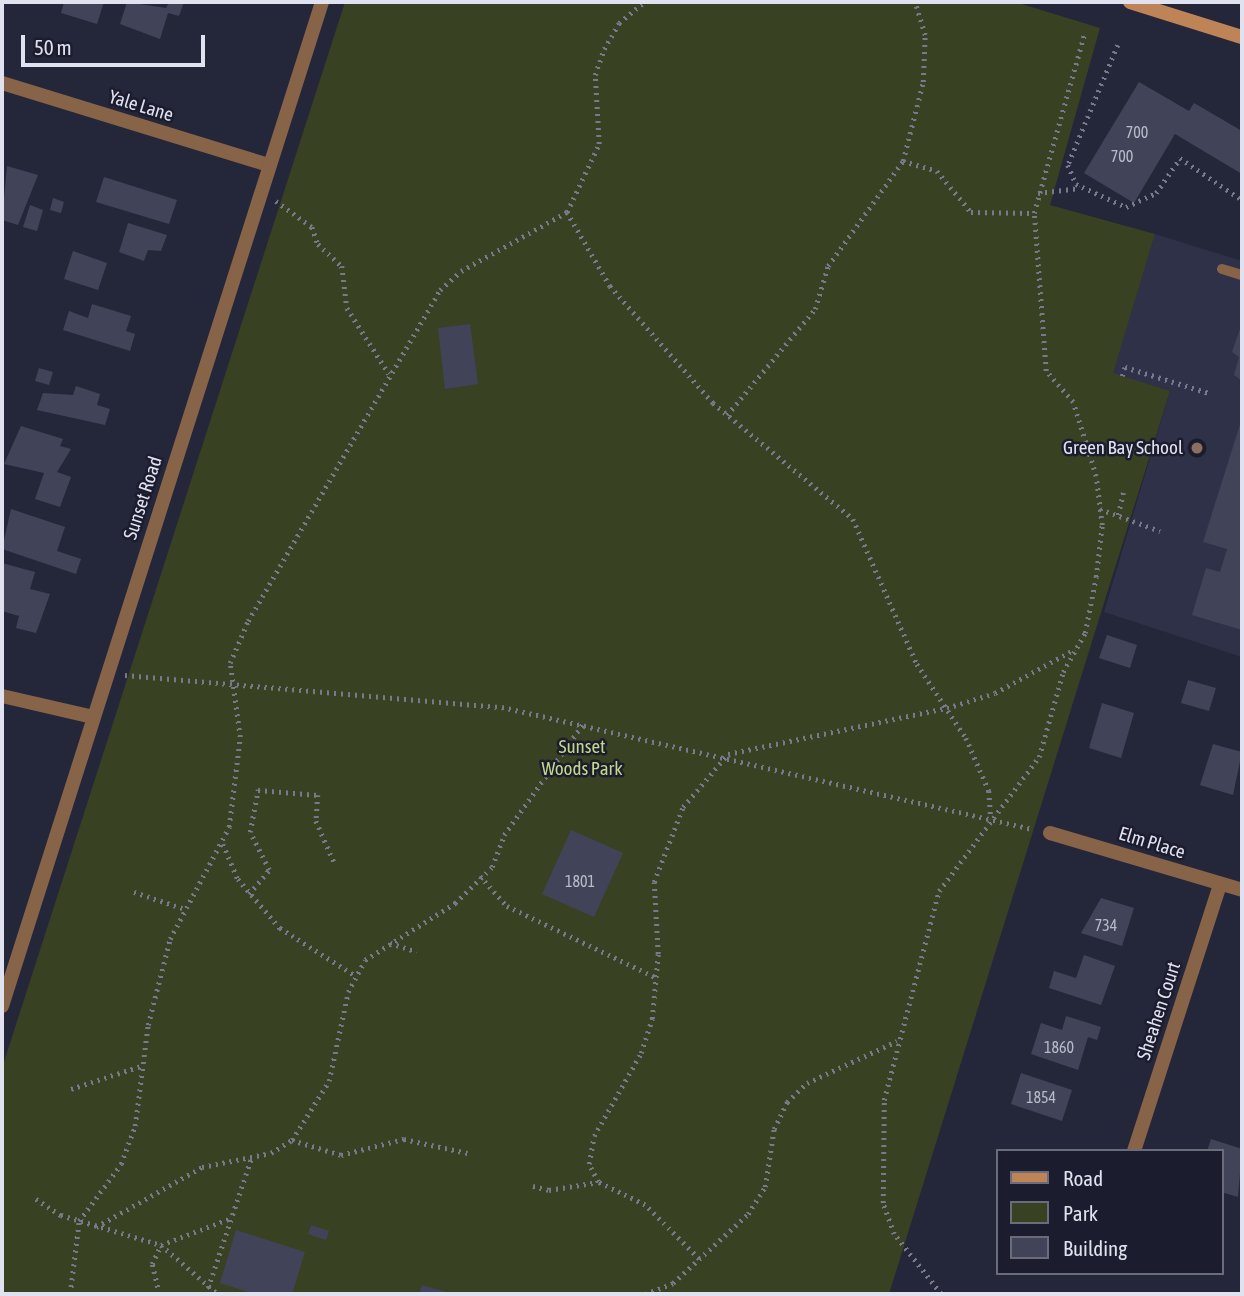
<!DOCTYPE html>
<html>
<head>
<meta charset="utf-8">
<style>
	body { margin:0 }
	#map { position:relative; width:1244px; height:1296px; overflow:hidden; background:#242639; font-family:"Asap Condensed",sans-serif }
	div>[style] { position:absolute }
	.built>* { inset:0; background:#2e3148 }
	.green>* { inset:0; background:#394123 }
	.building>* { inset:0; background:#414458 }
	.path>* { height:4.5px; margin-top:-2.25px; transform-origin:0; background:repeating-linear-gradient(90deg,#787a8b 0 2px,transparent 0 7px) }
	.lane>* { height:10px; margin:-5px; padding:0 5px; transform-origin:5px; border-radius:5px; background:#876348 }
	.street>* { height:14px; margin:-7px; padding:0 7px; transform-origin:7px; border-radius:7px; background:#876348 }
	.secondary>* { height:14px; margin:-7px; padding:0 7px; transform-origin:7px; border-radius:7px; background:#be8457 }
	.dots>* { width:19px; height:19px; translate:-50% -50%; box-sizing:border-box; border:4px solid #1b1d2e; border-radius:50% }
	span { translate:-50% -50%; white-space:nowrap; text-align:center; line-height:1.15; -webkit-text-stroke:5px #1b1d2e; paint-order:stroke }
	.number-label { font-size:16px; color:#b8bac9 }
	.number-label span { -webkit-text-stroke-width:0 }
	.street-label { font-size:19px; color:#e0e2ef }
	.poi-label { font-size:19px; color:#e0e2ef }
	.right { translate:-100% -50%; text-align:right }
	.park-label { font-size:19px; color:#c2d787 }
	.frame { position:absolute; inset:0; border:4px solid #e0e2ef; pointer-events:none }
	.legend { position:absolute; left:996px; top:1149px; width:228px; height:126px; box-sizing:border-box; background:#1b1d2e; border:2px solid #6a6c7b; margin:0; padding:9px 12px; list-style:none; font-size:21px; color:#e0e2ef }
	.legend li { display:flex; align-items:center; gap:14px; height:35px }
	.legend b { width:35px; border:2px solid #6a6c7b }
	.scale { position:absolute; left:21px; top:35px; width:184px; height:32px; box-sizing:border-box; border:4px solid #e0e2ef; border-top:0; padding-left:9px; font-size:21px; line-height:24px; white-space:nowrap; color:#e0e2ef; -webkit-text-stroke:5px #1b1d2e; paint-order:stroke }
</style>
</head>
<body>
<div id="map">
	<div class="built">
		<div style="clip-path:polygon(1155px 234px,1242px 261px,1242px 657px,1104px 612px,1170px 391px,1112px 374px)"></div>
	</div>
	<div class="green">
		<div style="clip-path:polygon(345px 2px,1015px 2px,1100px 28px,1050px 205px,1155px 234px,1113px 373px,1170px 391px,889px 1294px,2px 1294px,2px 1068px)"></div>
	</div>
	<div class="building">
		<div style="clip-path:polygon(64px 2px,104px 2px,97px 24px,61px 13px)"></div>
		<div style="clip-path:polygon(127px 2px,166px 8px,169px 2px,184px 2px,179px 16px,168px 13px,160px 39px,120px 24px)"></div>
		<div style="clip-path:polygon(1139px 82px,1189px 111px,1194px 103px,1242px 131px,1242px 174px,1175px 134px,1134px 203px,1084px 173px)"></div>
		<div style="clip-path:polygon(7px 166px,38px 175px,18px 225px,2px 220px)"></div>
		<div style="clip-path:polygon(104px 177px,177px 200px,169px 224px,96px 202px)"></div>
		<div style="clip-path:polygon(53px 198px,64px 202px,61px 213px,50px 210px)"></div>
		<div style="clip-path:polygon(30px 205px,43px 210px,37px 231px,23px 227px)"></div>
		<div style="clip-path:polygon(128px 223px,167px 235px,161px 251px,148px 250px,144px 261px,119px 252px)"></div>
		<div style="clip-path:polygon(73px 251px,107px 263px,98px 290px,64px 279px)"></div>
		<div style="clip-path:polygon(92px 304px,131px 316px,126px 331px,135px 334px,130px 351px,63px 330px,69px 311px,88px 318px)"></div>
		<div style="clip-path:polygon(1242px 323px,1242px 381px,1234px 375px,1239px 357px,1232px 352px)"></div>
		<div style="clip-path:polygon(470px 324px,478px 384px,445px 389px,438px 328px)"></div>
		<div style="clip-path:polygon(39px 368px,53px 372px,49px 385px,35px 381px)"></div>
		<div style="clip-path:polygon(76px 386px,100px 394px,97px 405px,110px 409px,105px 425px,37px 410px,43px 393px,73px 395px)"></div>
		<div style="clip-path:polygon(1242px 418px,1242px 630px,1192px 615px,1206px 568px,1220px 572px,1227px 549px,1203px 542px)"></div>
		<div style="clip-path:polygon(21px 426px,63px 439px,60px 446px,71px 449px,57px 472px,71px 477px,60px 507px,35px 499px,44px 473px,4px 464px)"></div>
		<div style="clip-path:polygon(11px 509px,65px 527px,57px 551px,81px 559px,76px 574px,2px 549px)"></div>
		<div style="clip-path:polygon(2px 563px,35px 572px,30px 589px,50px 594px,36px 633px,16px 628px,19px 616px,2px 611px)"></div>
		<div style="clip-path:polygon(1107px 635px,1137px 645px,1130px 668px,1099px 658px)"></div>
		<div style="clip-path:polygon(1188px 680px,1216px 688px,1209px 711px,1181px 703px)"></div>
		<div style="clip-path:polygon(1102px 703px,1134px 713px,1121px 758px,1089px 748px)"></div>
		<div style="clip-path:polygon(1213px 744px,1242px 752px,1233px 795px,1200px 785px)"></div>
		<div style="clip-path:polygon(571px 830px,623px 853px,594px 917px,542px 894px)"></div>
		<div style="clip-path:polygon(1101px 898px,1134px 908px,1122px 946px,1081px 933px)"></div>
		<div style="clip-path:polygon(1084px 955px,1115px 966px,1101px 1005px,1049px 988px,1054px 971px,1076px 978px)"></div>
		<div style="clip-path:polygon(1066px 1016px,1101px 1027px,1097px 1040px,1088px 1037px,1078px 1070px,1031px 1054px,1041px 1023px,1062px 1030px)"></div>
		<div style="clip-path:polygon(1021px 1073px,1072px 1090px,1062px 1121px,1011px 1104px)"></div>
		<div style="clip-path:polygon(1211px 1139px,1242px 1149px,1238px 1197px,1221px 1192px,1221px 1151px,1207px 1151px)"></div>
		<div style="clip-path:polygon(311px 1225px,329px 1231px,326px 1240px,308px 1234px)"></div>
		<div style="clip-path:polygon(236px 1230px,305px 1252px,292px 1294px,254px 1294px,220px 1283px)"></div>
		<div style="clip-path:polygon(422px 1285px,453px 1294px,419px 1294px)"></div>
	</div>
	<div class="path">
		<div style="left:1118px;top:45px;width:130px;rotate:112.6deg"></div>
		<div style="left:1068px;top:165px;width:21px;rotate:67deg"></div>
		<div style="left:1076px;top:184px;width:55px;rotate:24.7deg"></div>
		<div style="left:1126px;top:207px;width:33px;rotate:-25deg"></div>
		<div style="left:1156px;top:193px;width:42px;rotate:-55.6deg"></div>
		<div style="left:1180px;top:158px;width:75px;rotate:34.1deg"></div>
		<div style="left:903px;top:161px;width:35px;rotate:16deg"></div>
		<div style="left:937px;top:171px;width:53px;rotate:50.3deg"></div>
		<div style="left:971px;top:212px;width:63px;rotate:0.9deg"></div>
		<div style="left:1038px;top:193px;width:42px;rotate:-6.8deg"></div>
		<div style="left:276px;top:201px;width:44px;rotate:35.8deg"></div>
		<div style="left:312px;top:227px;width:18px;rotate:71deg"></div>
		<div style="left:318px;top:244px;width:33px;rotate:43deg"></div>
		<div style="left:342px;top:266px;width:42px;rotate:83.2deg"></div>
		<div style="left:347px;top:308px;width:78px;rotate:57.5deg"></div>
		<div style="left:567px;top:212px;width:75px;rotate:-64.8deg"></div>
		<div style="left:599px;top:144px;width:69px;rotate:-93.3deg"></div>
		<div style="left:595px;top:75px;width:28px;rotate:-71deg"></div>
		<div style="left:604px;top:49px;width:30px;rotate:-60deg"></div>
		<div style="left:619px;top:23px;width:33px;rotate:-40deg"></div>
		<div style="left:1122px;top:376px;width:9px;rotate:-72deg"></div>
		<div style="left:1125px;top:367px;width:88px;rotate:17.2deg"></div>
		<div style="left:727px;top:415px;width:138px;rotate:-50.3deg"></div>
		<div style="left:815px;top:309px;width:45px;rotate:-73.2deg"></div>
		<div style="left:828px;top:266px;width:129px;rotate:-54.5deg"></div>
		<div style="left:903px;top:161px;width:81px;rotate:-75.8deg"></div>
		<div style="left:923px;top:82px;width:47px;rotate:-87.6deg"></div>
		<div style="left:925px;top:35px;width:34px;rotate:-107deg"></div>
		<div style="left:1100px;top:509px;width:64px;rotate:20.1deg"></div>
		<div style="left:1118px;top:515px;width:23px;rotate:-77deg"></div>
		<div style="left:125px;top:675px;width:378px;rotate:4.9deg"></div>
		<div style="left:502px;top:707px;width:544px;rotate:12.96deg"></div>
		<div style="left:223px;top:844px;width:38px;rotate:67deg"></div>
		<div style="left:238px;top:879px;width:65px;rotate:49.4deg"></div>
		<div style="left:280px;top:928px;width:90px;rotate:32.3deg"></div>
		<div style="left:480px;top:876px;width:40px;rotate:48deg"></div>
		<div style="left:507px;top:906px;width:166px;rotate:25.6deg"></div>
		<div style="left:134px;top:892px;width:51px;rotate:18.4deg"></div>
		<div style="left:249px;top:894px;width:31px;rotate:-50deg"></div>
		<div style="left:269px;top:870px;width:42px;rotate:-116.6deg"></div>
		<div style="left:250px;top:832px;width:43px;rotate:-79.2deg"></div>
		<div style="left:258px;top:790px;width:60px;rotate:4.8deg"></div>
		<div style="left:318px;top:795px;width:26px;rotate:94deg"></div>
		<div style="left:316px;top:821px;width:45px;rotate:66.3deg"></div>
		<div style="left:390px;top:943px;width:28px;rotate:18deg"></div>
		<div style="left:71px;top:1089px;width:74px;rotate:-18.2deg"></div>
		<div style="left:292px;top:1140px;width:51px;rotate:17deg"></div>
		<div style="left:341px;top:1155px;width:65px;rotate:-14.3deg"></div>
		<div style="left:404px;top:1139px;width:65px;rotate:12.5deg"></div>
		<div style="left:533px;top:1186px;width:16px;rotate:14deg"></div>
		<div style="left:549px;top:1190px;width:50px;rotate:-9.3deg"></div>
		<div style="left:36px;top:1199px;width:30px;rotate:33deg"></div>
		<div style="left:61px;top:1215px;width:104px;rotate:16.7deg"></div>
		<div style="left:161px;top:1245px;width:75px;rotate:40.7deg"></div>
		<div style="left:96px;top:1227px;width:122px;rotate:-29.5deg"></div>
		<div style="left:202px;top:1167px;width:70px;rotate:-11.5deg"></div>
		<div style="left:271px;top:1153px;width:25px;rotate:-32deg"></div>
		<div style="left:292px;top:1140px;width:70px;rotate:-57.9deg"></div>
		<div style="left:329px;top:1081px;width:91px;rotate:-77.9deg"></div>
		<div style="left:348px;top:992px;width:36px;rotate:-62deg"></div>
		<div style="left:365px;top:960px;width:107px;rotate:-32.3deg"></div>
		<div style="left:455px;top:903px;width:52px;rotate:-44.2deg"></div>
		<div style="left:492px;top:867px;width:34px;rotate:-69deg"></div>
		<div style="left:504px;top:835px;width:136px;rotate:-54.6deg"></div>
		<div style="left:699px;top:1259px;width:76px;rotate:-135deg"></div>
		<div style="left:645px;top:1205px;width:52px;rotate:-153.9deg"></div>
		<div style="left:598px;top:1182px;width:20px;rotate:-117deg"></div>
		<div style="left:589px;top:1164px;width:28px;rotate:-80deg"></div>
		<div style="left:594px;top:1136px;width:95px;rotate:-60.5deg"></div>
		<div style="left:641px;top:1053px;width:36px;rotate:-72deg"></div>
		<div style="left:652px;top:1019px;width:65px;rotate:-84.7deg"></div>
		<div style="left:658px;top:954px;width:72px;rotate:-93.2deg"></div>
		<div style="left:654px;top:882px;width:80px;rotate:-68.9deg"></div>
		<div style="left:683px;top:807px;width:70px;rotate:-49.7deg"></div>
		<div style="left:728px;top:754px;width:224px;rotate:-11.9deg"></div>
		<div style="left:947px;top:708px;width:50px;rotate:-17.4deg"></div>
		<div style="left:995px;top:693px;width:91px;rotate:-28.8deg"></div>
		<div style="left:208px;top:1288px;width:139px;rotate:-71.6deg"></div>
		<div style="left:70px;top:1294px;width:74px;rotate:-83deg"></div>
		<div style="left:79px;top:1221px;width:71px;rotate:-53.6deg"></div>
		<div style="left:121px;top:1164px;width:40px;rotate:-69.8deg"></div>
		<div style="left:135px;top:1126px;width:102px;rotate:-82.7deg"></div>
		<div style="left:148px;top:1025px;width:89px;rotate:-75.7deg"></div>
		<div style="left:170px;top:939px;width:127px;rotate:-62.2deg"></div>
		<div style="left:229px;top:827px;width:91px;rotate:-83deg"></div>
		<div style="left:240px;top:737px;width:75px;rotate:-97.7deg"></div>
		<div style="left:230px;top:663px;width:46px;rotate:-66.8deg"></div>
		<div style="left:248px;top:621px;width:383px;rotate:-59.9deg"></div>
		<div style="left:440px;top:290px;width:28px;rotate:-42deg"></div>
		<div style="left:461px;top:271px;width:121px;rotate:-29.1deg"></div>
		<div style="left:567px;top:212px;width:86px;rotate:59.8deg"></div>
		<div style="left:610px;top:286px;width:156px;rotate:48.6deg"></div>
		<div style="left:713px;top:403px;width:182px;rotate:39.6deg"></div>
		<div style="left:853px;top:519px;width:158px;rotate:66.2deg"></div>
		<div style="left:917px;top:664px;width:89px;rotate:56.5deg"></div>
		<div style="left:966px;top:738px;width:58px;rotate:66.5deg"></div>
		<div style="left:989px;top:791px;width:28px;rotate:86deg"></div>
		<div style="left:159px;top:1294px;width:31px;rotate:-103deg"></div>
		<div style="left:152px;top:1264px;width:21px;rotate:-65deg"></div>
		<div style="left:161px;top:1245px;width:75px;rotate:-21.1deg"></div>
		<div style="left:645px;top:1294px;width:30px;rotate:-21deg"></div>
		<div style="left:673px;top:1283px;width:102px;rotate:-42.6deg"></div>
		<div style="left:748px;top:1214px;width:32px;rotate:-58deg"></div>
		<div style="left:765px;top:1187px;width:59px;rotate:-81.2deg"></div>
		<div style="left:774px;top:1129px;width:30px;rotate:-64deg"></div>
		<div style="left:787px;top:1102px;width:28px;rotate:-44deg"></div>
		<div style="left:807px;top:1083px;width:99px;rotate:-25deg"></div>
		<div style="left:941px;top:1294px;width:76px;rotate:-128.1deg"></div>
		<div style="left:894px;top:1234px;width:33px;rotate:-110deg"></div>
		<div style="left:883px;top:1203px;width:103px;rotate:-89.4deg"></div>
		<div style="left:884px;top:1100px;width:216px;rotate:-75.3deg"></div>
		<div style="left:939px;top:891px;width:167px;rotate:-53.3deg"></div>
		<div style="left:1039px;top:757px;width:88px;rotate:-74.2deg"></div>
		<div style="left:1063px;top:672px;width:45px;rotate:-60.6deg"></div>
		<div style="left:1085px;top:633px;width:57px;rotate:-78.9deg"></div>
		<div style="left:1096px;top:577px;width:52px;rotate:-83.4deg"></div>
		<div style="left:1102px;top:525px;width:49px;rotate:-97deg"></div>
		<div style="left:1096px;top:476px;width:77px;rotate:-107.3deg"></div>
		<div style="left:1073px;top:402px;width:41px;rotate:-131.1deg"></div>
		<div style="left:1046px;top:371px;width:158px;rotate:-94.3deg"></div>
		<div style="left:1034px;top:213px;width:188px;rotate:-74.3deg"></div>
	</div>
	<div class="lane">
		<div style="left:1222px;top:269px;width:21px;rotate:17deg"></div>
	</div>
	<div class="street">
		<div style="left:2px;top:83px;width:278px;rotate:17.1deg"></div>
		<div style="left:2px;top:696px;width:93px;rotate:13deg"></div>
		<div style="left:1050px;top:833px;width:200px;rotate:16.5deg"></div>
		<div style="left:2px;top:1006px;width:1054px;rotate:-72.32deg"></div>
		<div style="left:1134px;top:1151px;width:281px;rotate:-72.1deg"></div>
	</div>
	<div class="secondary">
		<div style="left:1130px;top:2px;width:117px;rotate:17.4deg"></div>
	</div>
	<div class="dots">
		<div style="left:1197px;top:448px;background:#8d6e63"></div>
	</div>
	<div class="number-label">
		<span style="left:1137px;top:132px">700</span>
		<span style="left:1122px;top:156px">700</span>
		<span style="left:580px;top:881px">1801</span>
		<span style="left:1106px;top:925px">734</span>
		<span style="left:1059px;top:1047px">1860</span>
		<span style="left:1041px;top:1097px">1854</span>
	</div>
	<div class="street-label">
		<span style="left:141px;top:106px;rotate:17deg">Yale Lane</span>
		<span style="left:143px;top:498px;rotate:-72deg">Sunset Road</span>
		<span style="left:1152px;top:843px;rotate:17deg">Elm Place</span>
		<span style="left:1159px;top:1011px;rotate:-72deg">Sheahen Court</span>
	</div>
	<div class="poi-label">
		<span class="right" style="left:1183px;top:448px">Green Bay School</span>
	</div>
	<div class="park-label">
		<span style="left:582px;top:758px">Sunset<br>Woods Park</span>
	</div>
	<div class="frame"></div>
	<ul class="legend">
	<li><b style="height:9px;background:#be8457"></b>Road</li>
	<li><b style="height:19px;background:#394123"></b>Park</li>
	<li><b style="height:19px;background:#414458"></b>Building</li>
	</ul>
	<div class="scale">50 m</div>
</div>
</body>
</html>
